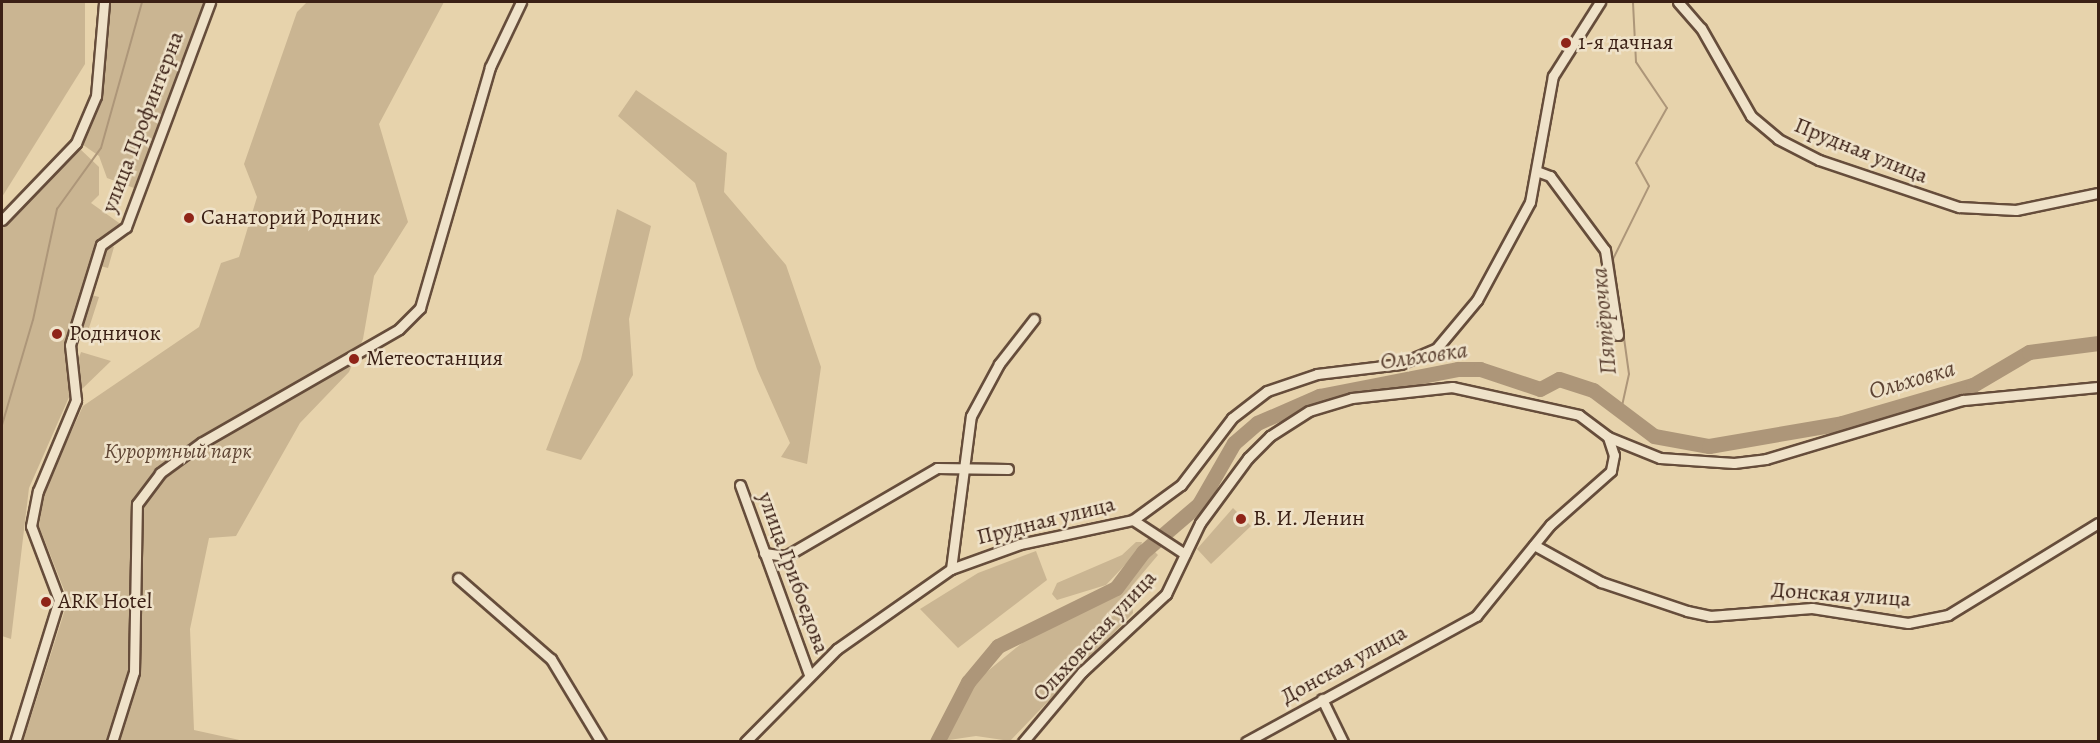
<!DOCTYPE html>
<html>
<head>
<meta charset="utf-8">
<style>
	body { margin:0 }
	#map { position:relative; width:2100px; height:743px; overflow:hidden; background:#e7d3ac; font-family:Alegreya,serif }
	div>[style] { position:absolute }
	.green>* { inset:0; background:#cab592 }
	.stream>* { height:2px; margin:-1px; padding:0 1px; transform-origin:1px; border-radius:1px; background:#ad9679 }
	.river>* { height:15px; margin:-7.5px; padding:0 7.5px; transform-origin:7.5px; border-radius:7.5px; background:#ad9679 }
	.roads { filter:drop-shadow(2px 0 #664d3b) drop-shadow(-2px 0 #664d3b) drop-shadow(0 2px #664d3b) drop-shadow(0 -2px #664d3b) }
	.minor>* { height:9px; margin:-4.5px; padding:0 4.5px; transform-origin:4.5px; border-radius:4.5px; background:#efe2c9 }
	.dots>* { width:16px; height:16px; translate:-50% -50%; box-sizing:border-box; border:3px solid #efe2c9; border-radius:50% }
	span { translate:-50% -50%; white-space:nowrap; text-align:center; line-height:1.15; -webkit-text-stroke:5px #efe2c9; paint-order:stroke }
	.poi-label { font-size:22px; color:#3b2015 }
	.left { translate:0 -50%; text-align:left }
	.street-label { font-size:22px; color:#3b2015 }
	.park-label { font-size:22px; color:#5f4534; font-style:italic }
	.water-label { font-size:24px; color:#5d4333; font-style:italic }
	.frame { position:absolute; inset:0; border:3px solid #3b2015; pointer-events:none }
</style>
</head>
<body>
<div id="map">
	<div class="green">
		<div style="clip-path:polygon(2px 2px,85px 2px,85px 64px,2px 197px)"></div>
		<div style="clip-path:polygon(108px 2px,207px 2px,134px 188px,107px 178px,99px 156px,79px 142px,99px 96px)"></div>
		<div style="clip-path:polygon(307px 2px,444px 2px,379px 124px,408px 222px,374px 276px,363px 339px,349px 372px,300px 423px,236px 536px,209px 538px,190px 629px,194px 730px,244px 741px,23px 742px,68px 600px,39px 526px,44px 492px,83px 406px,199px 327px,221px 263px,239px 257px,257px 197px,244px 164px,297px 12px)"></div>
		<div style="clip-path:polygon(636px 90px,727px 153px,724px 192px,786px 265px,821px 367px,807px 464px,781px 457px,790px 443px,757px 369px,695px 183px,618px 116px)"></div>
		<div style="clip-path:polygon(79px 148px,99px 167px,99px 195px,91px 203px,122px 225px,98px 241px,65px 347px,70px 395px,29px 488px,11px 639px,2px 636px,2px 226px)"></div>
		<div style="clip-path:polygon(617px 209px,651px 226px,629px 319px,633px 375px,581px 460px,546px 450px,581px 359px)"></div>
		<div style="clip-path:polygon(108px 245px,114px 247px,108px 268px,100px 266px,91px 295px,99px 297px,86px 337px,77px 334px,104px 248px)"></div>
		<div style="clip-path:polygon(81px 352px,111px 361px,81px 390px,78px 361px)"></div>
		<div style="clip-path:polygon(1233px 508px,1251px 526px,1211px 564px,1197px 549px)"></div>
		<div style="clip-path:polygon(1136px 542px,1142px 542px,1140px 549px,1106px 585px,1057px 600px,1052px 594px,1057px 583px,1122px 555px)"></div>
		<div style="clip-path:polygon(1152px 549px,1158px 555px,1131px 587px,1133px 613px,1010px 741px,976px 736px,942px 741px,973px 683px,1033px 634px,1114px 595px)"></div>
		<div style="clip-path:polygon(1036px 551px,1047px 580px,958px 648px,920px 609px,978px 573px)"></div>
	</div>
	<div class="stream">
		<div style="left:1620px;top:415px;width:42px;rotate:-77.6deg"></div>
		<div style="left:1629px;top:374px;width:116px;rotate:-97.9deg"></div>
		<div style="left:1613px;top:259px;width:81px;rotate:-63.7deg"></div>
		<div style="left:1649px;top:186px;width:26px;rotate:-119deg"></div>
		<div style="left:1636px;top:163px;width:63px;rotate:-60.6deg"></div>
		<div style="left:1667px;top:108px;width:55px;rotate:-124deg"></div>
		<div style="left:1636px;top:62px;width:60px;rotate:-92.9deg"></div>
		<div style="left:2px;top:425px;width:109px;rotate:-73.6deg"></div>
		<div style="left:33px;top:320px;width:114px;rotate:-77.8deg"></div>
		<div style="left:57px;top:209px;width:75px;rotate:-54.2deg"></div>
		<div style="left:101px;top:148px;width:152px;rotate:-74.3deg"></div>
	</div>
	<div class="river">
		<div style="left:937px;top:742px;width:68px;rotate:-62.7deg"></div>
		<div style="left:968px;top:682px;width:47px;rotate:-50.2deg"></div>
		<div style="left:998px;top:646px;width:131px;rotate:-26.2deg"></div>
		<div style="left:1116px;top:588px;width:45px;rotate:-53.1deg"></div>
		<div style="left:1143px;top:552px;width:74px;rotate:-40.6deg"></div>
		<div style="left:1199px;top:504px;width:70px;rotate:-60.2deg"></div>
		<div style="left:1234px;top:443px;width:30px;rotate:-41deg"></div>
		<div style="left:1257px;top:423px;width:68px;rotate:-23.5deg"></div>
		<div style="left:1319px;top:396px;width:142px;rotate:-11deg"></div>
		<div style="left:1458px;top:369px;width:22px"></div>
		<div style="left:1480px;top:369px;width:63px;rotate:18.4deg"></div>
		<div style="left:1540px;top:389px;width:21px;rotate:-28deg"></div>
		<div style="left:1559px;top:379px;width:36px;rotate:18deg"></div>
		<div style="left:1593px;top:390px;width:76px;rotate:37deg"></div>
		<div style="left:1654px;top:436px;width:56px;rotate:10.3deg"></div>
		<div style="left:1709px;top:446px;width:135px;rotate:-9.8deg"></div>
		<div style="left:1842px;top:423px;width:136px;rotate:-16.2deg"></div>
		<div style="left:1973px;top:385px;width:65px;rotate:-30.5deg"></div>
		<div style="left:2029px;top:352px;width:70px;rotate:-7.4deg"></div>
	</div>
	<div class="roads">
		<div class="minor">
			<div style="left:1678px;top:2px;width:35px;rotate:49deg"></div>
			<div style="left:1701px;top:28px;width:101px;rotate:60.4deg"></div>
			<div style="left:1751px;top:116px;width:35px;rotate:40deg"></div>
			<div style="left:1778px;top:139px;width:46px;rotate:27.1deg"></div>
			<div style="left:1819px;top:160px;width:148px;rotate:18.6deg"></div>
			<div style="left:1959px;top:207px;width:57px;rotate:3deg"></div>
			<div style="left:2016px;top:210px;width:84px;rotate:-11.7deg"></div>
			<div style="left:1539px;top:172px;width:12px;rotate:20deg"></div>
			<div style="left:1550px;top:176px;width:92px;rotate:53.4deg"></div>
			<div style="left:1605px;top:250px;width:86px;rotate:81.3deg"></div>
			<div style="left:2px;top:220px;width:107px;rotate:-46.1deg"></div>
			<div style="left:76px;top:143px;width:51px;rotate:-66.9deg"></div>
			<div style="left:96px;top:96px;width:94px;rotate:-85.1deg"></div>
			<div style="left:1608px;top:437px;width:56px;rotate:22deg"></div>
			<div style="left:1660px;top:458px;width:74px;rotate:3.9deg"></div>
			<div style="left:1734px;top:463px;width:32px;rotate:-7deg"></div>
			<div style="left:1766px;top:459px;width:206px;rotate:-16.7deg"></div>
			<div style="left:1963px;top:400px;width:136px;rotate:-5.5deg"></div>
			<div style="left:740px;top:485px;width:202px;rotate:70deg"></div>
			<div style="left:1133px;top:520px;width:62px;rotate:33.2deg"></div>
			<div style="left:1534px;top:545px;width:77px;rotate:28.9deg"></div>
			<div style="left:1601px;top:582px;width:91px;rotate:18.6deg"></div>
			<div style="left:1687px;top:611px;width:24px;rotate:12deg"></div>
			<div style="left:1710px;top:616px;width:102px;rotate:-4.5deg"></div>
			<div style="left:1812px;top:608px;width:97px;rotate:8.9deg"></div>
			<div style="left:1908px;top:623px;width:41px;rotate:-11.3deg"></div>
			<div style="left:1948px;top:615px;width:176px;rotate:-31.5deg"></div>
			<div style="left:764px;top:553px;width:22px;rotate:8deg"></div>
			<div style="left:786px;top:556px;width:175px;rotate:-30.2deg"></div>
			<div style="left:937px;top:468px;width:71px;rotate:0.8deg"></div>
			<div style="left:951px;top:569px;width:154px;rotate:-82.6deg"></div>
			<div style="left:971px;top:416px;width:59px;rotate:-61.7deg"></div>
			<div style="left:999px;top:364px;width:57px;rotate:-52.1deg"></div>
			<div style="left:458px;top:578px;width:123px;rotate:41.1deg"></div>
			<div style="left:551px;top:659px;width:97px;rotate:58.9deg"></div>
			<div style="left:1322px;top:699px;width:48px;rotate:64deg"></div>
			<div style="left:15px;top:742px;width:149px;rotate:-72.8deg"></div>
			<div style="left:59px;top:600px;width:79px;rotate:-110.7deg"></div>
			<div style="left:31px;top:526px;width:36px;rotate:-79deg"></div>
			<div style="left:38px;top:491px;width:99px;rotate:-67.3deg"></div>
			<div style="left:76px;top:400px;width:55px;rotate:-96.2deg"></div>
			<div style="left:70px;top:345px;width:105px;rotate:-72.8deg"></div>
			<div style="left:101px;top:245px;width:31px;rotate:-36deg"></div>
			<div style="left:126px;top:227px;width:240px;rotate:-69.5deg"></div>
			<div style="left:112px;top:742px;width:73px;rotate:-72.6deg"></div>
			<div style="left:134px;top:672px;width:168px;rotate:-89deg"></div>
			<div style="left:137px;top:504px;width:39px;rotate:-53deg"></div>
			<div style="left:160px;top:473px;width:51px;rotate:-36.2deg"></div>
			<div style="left:201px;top:443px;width:228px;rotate:-29.9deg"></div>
			<div style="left:399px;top:329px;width:30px;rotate:-45deg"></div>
			<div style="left:420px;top:308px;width:251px;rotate:-73.8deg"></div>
			<div style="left:490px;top:67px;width:72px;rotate:-64.5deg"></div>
			<div style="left:745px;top:742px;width:131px;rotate:-45.3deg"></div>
			<div style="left:837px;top:649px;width:139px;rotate:-35.1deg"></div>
			<div style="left:951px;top:569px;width:73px;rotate:-19.9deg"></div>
			<div style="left:1020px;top:544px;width:116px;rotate:-12deg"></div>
			<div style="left:1133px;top:520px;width:59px;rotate:-36.1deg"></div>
			<div style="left:1181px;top:485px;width:84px;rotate:-52.7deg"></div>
			<div style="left:1232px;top:418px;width:44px;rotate:-37.6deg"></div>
			<div style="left:1267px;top:391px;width:53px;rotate:-18.8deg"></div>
			<div style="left:1317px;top:374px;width:84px;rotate:-6.9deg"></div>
			<div style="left:1400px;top:364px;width:39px;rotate:-23deg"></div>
			<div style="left:1436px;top:349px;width:64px;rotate:-50.1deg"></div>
			<div style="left:1477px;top:300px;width:111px;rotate:-61.6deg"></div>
			<div style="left:1530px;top:202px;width:128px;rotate:-79.7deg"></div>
			<div style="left:1553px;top:76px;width:88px;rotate:-57.6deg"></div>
			<div style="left:1023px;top:742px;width:92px;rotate:-49.9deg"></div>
			<div style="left:1082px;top:672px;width:115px;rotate:-42.9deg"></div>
			<div style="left:1166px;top:594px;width:79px;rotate:-64.4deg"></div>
			<div style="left:1200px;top:523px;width:81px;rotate:-53.6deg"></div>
			<div style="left:1248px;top:458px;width:31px;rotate:-45deg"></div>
			<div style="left:1270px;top:436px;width:46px;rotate:-32.7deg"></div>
			<div style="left:1309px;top:411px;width:45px;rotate:-16.8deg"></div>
			<div style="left:1352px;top:398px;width:101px;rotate:-6.3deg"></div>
			<div style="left:1452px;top:387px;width:130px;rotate:12.4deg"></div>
			<div style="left:1579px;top:415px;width:36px;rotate:37deg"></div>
			<div style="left:1608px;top:437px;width:19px;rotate:72deg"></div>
			<div style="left:1614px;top:455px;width:16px;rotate:101deg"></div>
			<div style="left:1611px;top:471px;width:81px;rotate:138.5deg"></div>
			<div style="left:1550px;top:525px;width:117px;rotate:129.1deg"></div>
			<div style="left:1476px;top:616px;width:262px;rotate:151.3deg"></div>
		</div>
	</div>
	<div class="dots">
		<div style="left:1566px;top:43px;background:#8f2418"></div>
		<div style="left:189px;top:218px;background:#8f2418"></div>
		<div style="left:57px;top:334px;background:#8f2418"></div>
		<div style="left:354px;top:359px;background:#8f2418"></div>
		<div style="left:1241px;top:519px;background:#8f2418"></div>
		<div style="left:46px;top:602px;background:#8f2418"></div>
	</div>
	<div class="poi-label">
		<span class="left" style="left:1578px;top:43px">1-я дачная</span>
		<span class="left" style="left:201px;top:218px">Санаторий Родник</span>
		<span class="left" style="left:69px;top:334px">Родничок</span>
		<span class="left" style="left:366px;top:359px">Метеостанция</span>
		<span class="left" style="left:1253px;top:519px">В. И. Ленин</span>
		<span class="left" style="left:58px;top:602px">ARK Hotel</span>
	</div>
	<div class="street-label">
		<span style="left:143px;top:122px;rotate:-69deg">улица Профинтерна</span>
		<span style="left:1861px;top:151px;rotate:22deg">Прудная улица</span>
		<span style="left:1046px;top:521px;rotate:-14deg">Прудная улица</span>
		<span style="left:793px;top:573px;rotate:70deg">улица Грибоедова</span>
		<span style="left:1841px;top:595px;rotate:4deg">Донская улица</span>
		<span style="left:1095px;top:636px;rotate:-47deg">Ольховская улица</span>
		<span style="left:1344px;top:665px;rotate:-29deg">Донская улица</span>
	</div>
	<div class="park-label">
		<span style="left:178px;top:452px">Курортный парк</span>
	</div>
	<div class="water-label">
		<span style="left:1604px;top:321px;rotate:-95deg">Пятёрочка</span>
		<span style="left:1424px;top:356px;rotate:-8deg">Ольховка</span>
		<span style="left:1912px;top:380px;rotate:-16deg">Ольховка</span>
	</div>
	<div class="frame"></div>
</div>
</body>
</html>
